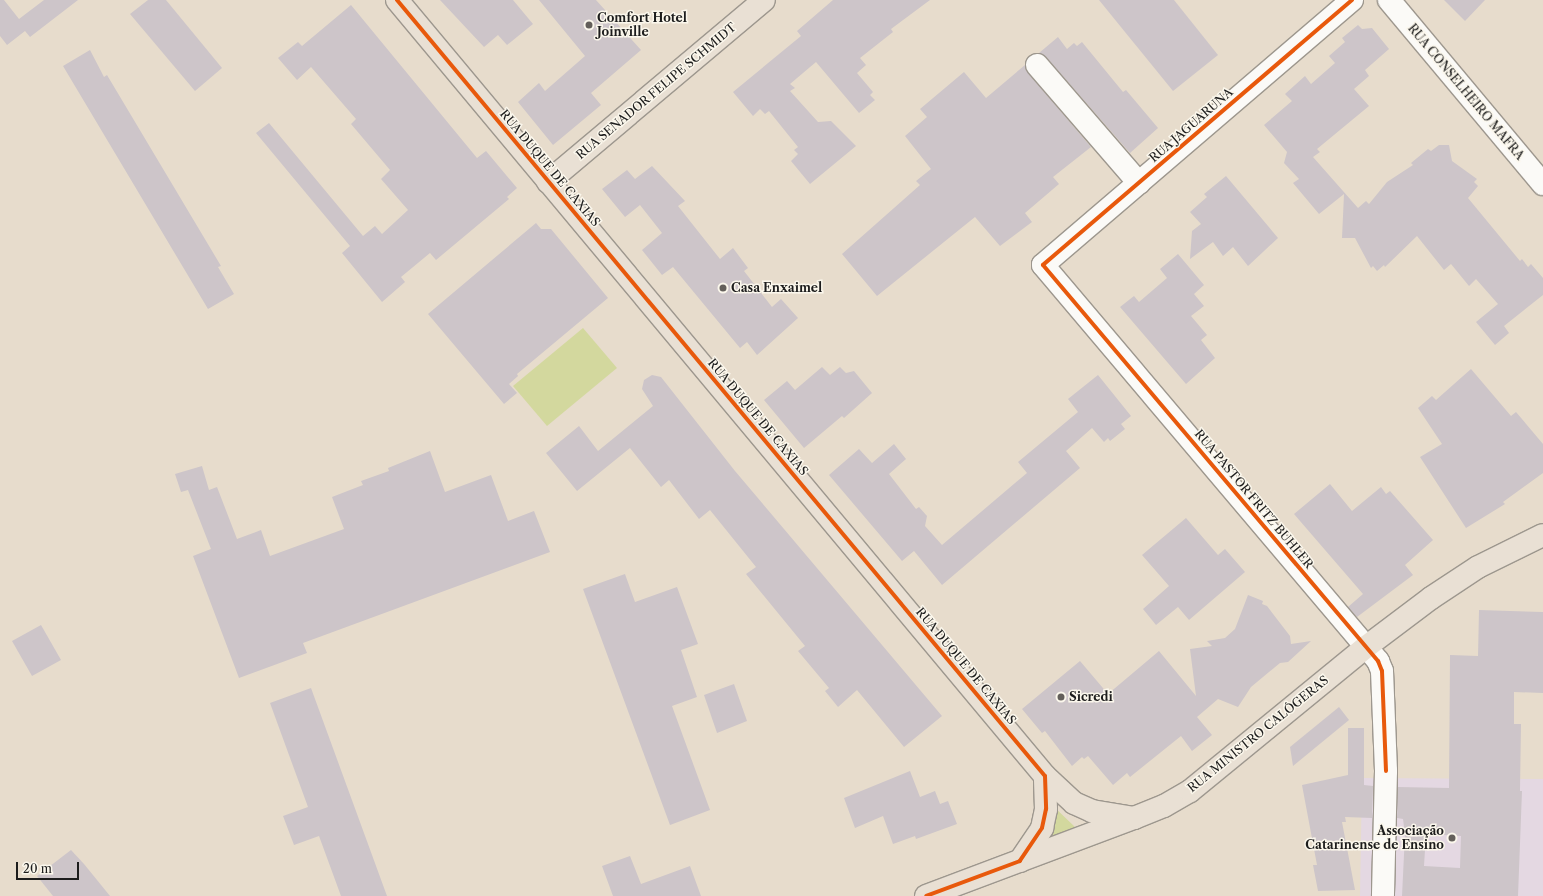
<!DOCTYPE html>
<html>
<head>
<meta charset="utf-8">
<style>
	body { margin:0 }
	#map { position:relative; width:1543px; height:896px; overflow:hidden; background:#e7dccc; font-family:"Libre Caslon Text",serif }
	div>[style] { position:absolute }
	.built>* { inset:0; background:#e4d8e2 }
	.green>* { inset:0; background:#d3d89e }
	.building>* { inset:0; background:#cdc5c9 }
	.roads { filter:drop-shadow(1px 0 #9d978e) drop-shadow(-1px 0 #9d978e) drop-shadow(0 1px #9d978e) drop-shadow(0 -1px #9d978e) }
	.minor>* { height:22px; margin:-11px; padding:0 11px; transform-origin:11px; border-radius:11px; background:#fbfaf7 }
	.major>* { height:22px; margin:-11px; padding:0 11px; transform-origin:11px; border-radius:11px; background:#e9e0d4 }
	.cycleway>* { height:4px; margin:-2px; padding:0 2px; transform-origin:2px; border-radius:2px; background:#e8590c }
	.dots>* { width:11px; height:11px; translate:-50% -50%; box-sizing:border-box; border:2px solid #fbf7ec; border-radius:50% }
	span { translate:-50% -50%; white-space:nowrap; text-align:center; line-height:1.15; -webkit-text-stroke:3px #fbf7ec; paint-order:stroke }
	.poi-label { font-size:12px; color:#1c1c1c; font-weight:700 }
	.left { translate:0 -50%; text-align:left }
	.right { translate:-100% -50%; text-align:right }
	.street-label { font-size:12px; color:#1c1c1c }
	.scale { position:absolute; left:16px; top:862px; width:63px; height:18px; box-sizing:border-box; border:2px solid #1c1c1c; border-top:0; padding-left:5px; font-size:12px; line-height:14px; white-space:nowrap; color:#1c1c1c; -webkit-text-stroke:3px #fbf7ec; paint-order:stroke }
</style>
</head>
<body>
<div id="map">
	<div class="built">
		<div style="clip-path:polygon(1362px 778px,1543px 779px,1543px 896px,1360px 896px)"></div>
	</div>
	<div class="green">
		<div style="clip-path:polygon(583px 328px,617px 368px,547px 426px,513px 386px)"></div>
		<div style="clip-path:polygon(1051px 804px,1075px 827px,1091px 830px,1045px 846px,1049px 836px)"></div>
	</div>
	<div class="building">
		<div style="clip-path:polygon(0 0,4px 0,19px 19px,44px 0,78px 0,30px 37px,25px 31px,7px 45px,0 36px)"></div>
		<div style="clip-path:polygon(148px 0,166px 0,222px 68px,195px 91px,130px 14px)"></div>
		<div style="clip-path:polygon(440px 0,513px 0,533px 24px,507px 45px,498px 35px,484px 47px)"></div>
		<div style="clip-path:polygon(539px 0,596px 0,641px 50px,591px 93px,601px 105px,553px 145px,518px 102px,539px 83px,545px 91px,585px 56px)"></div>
		<div style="clip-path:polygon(833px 0,930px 0,891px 29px,893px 32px,860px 58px,866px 65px,857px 73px,873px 92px,870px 95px,875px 100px,859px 113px,816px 62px,790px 84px,795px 88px,790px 91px,818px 122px,831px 121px,856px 146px,810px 184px,791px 161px,798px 154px,794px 150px,798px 147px,769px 111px,765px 114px,760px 109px,753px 116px,733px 92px,801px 36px,797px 31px)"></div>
		<div style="clip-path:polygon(1099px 0,1174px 0,1218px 55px,1173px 91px)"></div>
		<div style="clip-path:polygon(1444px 0,1485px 0,1465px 21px)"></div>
		<div style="clip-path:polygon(351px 5px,477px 158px,486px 151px,517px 188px,507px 197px,509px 199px,436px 260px,430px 253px,401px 277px,405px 282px,382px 302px,342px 253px,350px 246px,256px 133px,269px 123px,363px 236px,375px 226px,382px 234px,408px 210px,381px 179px,390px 170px,351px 124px,356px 119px,311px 67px,297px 80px,278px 58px,298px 42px,302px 46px)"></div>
		<div style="clip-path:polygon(1358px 25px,1362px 29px,1372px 28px,1389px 49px,1365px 70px,1369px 76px,1354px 89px,1369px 106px,1317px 149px,1320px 152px,1313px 157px,1358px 208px,1366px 201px,1369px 204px,1387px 182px,1413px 165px,1411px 163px,1428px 149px,1431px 151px,1439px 145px,1449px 145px,1452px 161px,1477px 179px,1474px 182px,1478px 186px,1468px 198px,1520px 261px,1522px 259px,1528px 267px,1531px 264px,1543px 278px,1543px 295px,1504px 326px,1509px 333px,1495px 345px,1476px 322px,1498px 304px,1476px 279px,1469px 286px,1451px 264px,1444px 270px,1417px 236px,1385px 267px,1384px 265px,1377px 271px,1373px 266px,1371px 268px,1355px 238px,1342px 238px,1344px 194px,1319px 214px,1293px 183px,1299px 179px,1284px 163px,1287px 152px,1264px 125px,1292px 101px,1285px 94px,1305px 76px,1311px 84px,1335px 63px,1329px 56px,1345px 42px,1342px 38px)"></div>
		<div style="clip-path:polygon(1058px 37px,1067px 49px,1074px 43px,1077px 46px,1082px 42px,1123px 92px,1126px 90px,1158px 128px,1130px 153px,1046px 57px,1039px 53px)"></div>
		<div style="clip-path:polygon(90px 50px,104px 77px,107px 75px,221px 266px,218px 267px,234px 294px,208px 309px,63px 66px)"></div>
		<div style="clip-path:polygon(1025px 65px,1028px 73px,1091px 147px,1053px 177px,1059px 184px,1025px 213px,1032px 222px,1000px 246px,975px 217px,877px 296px,842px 254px,920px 185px,916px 181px,931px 169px,905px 136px,927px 117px,920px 109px,964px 72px,986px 98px)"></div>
		<div style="clip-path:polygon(652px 166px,685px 201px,678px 206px,720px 259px,733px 248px,748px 268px,744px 271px,772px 307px,781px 299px,798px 318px,757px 355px,747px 342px,740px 348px,673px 267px,662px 275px,642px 250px,662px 233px,640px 205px,625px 217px,602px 189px,627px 170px,635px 179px)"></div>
		<div style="clip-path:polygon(1226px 176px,1278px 238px,1248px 266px,1233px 247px,1223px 256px,1213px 242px,1190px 259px,1192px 231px,1201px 224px,1190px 212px,1207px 197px,1204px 194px)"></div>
		<div style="clip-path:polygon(536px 223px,541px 229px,551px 229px,608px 298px,517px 374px,518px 376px,509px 384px,517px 393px,504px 404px,428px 314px)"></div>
		<div style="clip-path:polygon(1178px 254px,1204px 285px,1194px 294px,1204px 306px,1191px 316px,1207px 335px,1201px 340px,1215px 358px,1186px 384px,1120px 307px,1134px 296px,1139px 302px,1167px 278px,1160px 269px)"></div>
		<div style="clip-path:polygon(822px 367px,830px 375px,840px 367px,846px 373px,854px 371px,872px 393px,844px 418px,842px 416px,804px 448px,764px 400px,787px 381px,795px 390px)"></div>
		<div style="clip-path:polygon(1471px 369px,1511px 416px,1516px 412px,1543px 444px,1543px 473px,1503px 502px,1505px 504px,1466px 528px,1420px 457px,1442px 444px,1418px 408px,1432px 396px,1436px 400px)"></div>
		<div style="clip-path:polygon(652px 375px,661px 377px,735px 471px,942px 716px,904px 747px,857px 690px,838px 707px,825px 691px,829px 688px,798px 651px,805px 646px,746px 574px,756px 567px,710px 510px,699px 519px,669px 480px,661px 487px,630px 448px,577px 491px,546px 453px,579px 426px,598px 451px,653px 406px,642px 389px,644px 380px)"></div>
		<div style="clip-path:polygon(1098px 375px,1131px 416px,1121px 424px,1125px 429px,1110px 441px,1108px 438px,1104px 442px,1092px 428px,1066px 451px,1080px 468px,942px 585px,914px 551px,902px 561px,829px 475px,859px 449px,872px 463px,894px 444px,906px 459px,889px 474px,916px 509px,919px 507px,927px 516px,925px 526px,942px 545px,1027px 473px,1018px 462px,1078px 412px,1068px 399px)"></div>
		<div style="clip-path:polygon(430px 451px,445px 492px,491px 475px,508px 521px,534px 511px,550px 552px,303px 643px,307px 653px,239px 678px,193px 556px,211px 549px,188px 490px,181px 492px,175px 474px,202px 466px,209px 490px,217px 487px,237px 539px,261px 530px,270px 556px,344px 529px,332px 497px,363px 485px,361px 481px,389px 471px,388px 468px)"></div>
		<div style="clip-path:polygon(1330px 484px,1352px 511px,1381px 487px,1386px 494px,1390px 491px,1433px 540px,1405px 565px,1413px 575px,1357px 617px,1348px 607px,1363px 594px,1294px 514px)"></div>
		<div style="clip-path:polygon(1186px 518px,1218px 555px,1225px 549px,1245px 572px,1189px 620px,1178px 607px,1156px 625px,1143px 609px,1169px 586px,1142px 555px)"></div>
		<div style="clip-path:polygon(625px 574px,635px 602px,677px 587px,698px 644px,681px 650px,697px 697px,672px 706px,710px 810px,670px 825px,583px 589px)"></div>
		<div style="clip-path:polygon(1248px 595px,1263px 601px,1262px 604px,1267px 606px,1290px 636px,1291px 644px,1311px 641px,1288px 662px,1280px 663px,1251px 687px,1238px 707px,1218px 699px,1197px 717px,1212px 735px,1192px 751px,1181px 736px,1130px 777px,1127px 773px,1113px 785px,1088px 756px,1084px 759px,1082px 757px,1072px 766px,1045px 731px,1042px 733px,1022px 709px,1080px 661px,1108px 694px,1159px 651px,1196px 696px,1190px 649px,1212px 646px,1207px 641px,1225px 638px,1235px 629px)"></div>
		<div style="clip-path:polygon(evenodd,1479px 610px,1543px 612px,1543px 693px,1514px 692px,1514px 724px,1521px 724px,1520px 791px,1522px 791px,1518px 896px,1402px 896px,1405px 834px,1403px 819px,1397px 818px,1398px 787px,1449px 788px,1450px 655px,1478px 656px,1479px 610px,1426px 834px,1461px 836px,1460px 868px,1424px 866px,1426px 834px)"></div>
		<div style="clip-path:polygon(41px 625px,61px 660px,32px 676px,12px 641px)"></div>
		<div style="clip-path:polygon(734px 684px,747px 721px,717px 733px,704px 695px)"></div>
		<div style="clip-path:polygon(311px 688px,387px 896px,341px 896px,319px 836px,294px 845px,283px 816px,308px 807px,270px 703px)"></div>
		<div style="clip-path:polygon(1339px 707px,1349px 720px,1293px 766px,1290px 747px)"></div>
		<div style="clip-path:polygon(1348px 728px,1364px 728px,1364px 785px,1373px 786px,1372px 818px,1345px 817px,1346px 822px,1342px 822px,1355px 890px,1318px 891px,1313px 865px,1317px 865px,1302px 785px,1348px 775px)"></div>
		<div style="clip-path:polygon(910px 771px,920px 797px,935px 791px,940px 804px,948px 801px,957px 824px,916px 839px,915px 836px,893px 844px,883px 816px,855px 828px,844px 798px)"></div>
		<div style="clip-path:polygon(71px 850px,84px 864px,110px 896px,53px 896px,37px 876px)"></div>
		<div style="clip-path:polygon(630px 856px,641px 884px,690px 866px,701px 896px,613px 896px,602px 866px)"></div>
	</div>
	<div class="roads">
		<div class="minor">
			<div style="left:1352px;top:0;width:407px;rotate:139.4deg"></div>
			<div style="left:1043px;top:265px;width:519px;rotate:49.77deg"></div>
			<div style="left:1378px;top:661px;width:11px;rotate:68deg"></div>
			<div style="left:1382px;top:671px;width:100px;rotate:87.7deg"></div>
			<div style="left:1386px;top:771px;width:125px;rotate:91.4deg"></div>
			<div style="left:1389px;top:0;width:240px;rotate:50.1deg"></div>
			<div style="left:1037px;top:65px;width:156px;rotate:49.2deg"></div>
		</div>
		<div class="major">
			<div style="left:397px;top:0;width:1011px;rotate:50.14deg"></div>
			<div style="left:1045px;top:776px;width:40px;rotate:43deg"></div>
			<div style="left:1074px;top:803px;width:20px;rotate:24deg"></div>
			<div style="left:1092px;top:811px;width:43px;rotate:9.5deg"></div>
			<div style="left:548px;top:182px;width:282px;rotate:-40.1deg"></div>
			<div style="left:1020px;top:861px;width:40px;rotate:-56deg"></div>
			<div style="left:1042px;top:828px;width:19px;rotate:-78deg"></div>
			<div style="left:1046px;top:809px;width:33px;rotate:-92deg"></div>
			<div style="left:926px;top:896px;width:222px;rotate:-20.6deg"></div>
			<div style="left:1134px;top:818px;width:32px;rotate:-22deg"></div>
			<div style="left:1164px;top:806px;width:30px;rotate:-30deg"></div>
			<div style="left:1190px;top:791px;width:227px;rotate:-39.3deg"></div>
			<div style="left:1366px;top:647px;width:81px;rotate:-37deg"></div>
			<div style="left:1431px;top:598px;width:56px;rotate:-33.4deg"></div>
			<div style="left:1478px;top:567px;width:72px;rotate:-26.2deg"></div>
		</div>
	</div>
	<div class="cycleway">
		<div style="left:397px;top:0;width:1011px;rotate:50.14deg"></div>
		<div style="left:1045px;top:776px;width:33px;rotate:88deg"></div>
		<div style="left:1046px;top:809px;width:19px;rotate:102deg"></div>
		<div style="left:1042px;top:828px;width:40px;rotate:124deg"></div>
		<div style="left:1020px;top:861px;width:100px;rotate:159.6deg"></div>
		<div style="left:1352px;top:0;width:407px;rotate:139.4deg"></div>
		<div style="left:1043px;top:265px;width:519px;rotate:49.77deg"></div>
		<div style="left:1378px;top:661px;width:11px;rotate:68deg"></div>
		<div style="left:1382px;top:671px;width:100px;rotate:87.7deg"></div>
	</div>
	<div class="dots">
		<div style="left:589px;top:25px;background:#635f5a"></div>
		<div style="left:723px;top:288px;background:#635f5a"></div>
		<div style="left:1061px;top:697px;background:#635f5a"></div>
		<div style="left:1452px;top:838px;background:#635f5a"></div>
	</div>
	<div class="poi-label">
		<span class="left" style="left:597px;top:25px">Comfort Hotel<br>Joinville</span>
		<span class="left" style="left:731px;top:288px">Casa Enxaimel</span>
		<span class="left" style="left:1069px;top:697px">Sicredi</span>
		<span class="right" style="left:1444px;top:838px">Associação<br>Catarinense de Ensino</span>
	</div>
	<div class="street-label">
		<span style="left:656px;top:91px;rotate:-40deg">RUA SENADOR FELIPE SCHMIDT</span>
		<span style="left:1466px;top:92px;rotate:50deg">RUA CONSELHEIRO MAFRA</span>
		<span style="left:1191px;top:125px;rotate:-41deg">RUA JAGUARUNA</span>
		<span style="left:550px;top:168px;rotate:50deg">RUA DUQUE DE CAXIAS</span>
		<span style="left:758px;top:417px;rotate:50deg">RUA DUQUE DE CAXIAS</span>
		<span style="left:1254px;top:499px;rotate:50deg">RUA PASTOR FRITZ BUHLER</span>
		<span style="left:966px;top:666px;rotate:50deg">RUA DUQUE DE CAXIAS</span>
		<span style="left:1258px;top:734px;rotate:-39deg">RUA MINISTRO CALÓGERAS</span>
	</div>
	<div class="scale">20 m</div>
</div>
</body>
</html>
